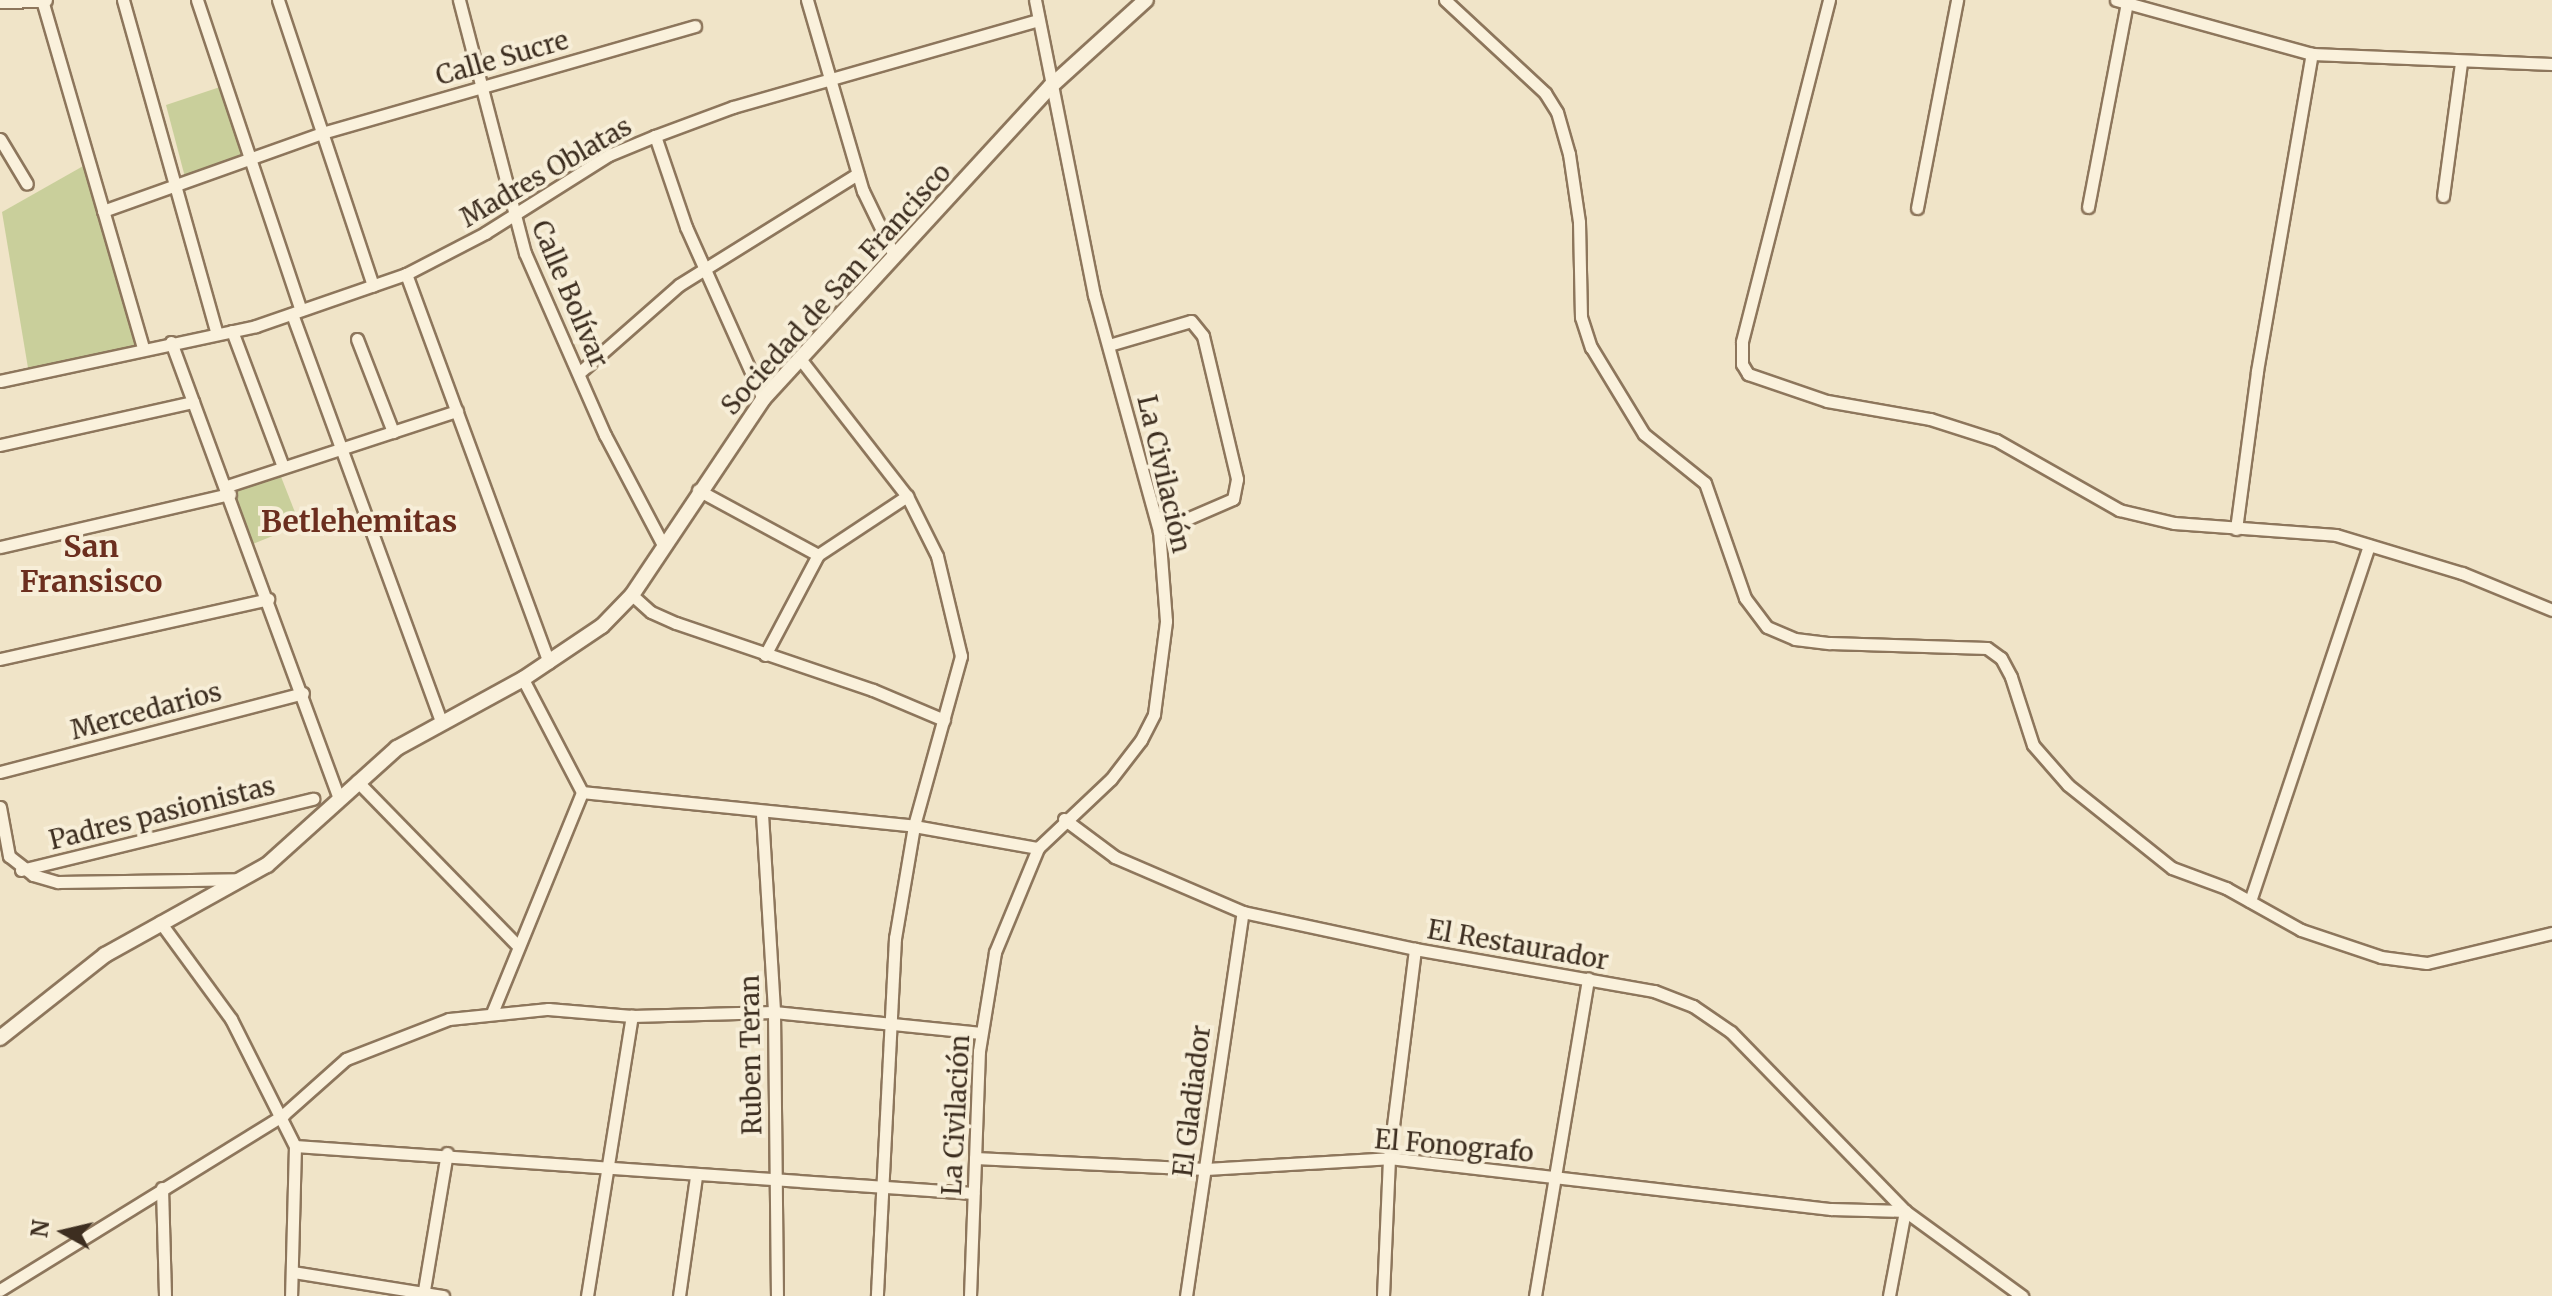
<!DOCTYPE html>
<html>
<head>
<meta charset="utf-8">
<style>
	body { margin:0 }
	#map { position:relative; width:2552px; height:1296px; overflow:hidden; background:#f0e4c8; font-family:Merriweather,serif }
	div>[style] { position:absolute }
	.green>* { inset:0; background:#c9cf9b }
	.roads { filter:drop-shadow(2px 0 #8d765c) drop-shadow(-2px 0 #8d765c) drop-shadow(0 2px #8d765c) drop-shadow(0 -2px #8d765c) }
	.minor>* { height:11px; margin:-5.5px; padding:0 5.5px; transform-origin:5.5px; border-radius:5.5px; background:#faf1dc }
	.tertiary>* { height:14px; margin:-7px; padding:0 7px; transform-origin:7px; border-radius:7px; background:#faf1dc }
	span { translate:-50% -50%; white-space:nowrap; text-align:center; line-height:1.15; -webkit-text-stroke:8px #f7eed8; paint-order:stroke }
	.street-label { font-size:26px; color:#3d2e20 }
	.quarter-label { font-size:30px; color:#6b2e1e; font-weight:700 }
	.north { position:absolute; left:24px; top:1192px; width:80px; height:80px; -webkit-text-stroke:6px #f7eed8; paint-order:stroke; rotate:278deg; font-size:22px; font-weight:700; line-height:32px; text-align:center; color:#3d2e20 }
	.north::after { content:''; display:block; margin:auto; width:28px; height:36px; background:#3d2e20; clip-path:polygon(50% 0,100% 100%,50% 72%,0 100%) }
</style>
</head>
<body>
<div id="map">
	<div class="green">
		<div style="clip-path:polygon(223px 86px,248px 159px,186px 181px,166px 105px)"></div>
		<div style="clip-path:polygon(85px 165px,143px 348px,29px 374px,2px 212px)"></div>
		<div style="clip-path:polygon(278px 469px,300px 525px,248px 546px,227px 486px)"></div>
	</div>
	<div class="roads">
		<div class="minor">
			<div style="left:42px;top:0;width:362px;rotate:73.8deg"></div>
			<div style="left:123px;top:0;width:347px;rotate:74.3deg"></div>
			<div style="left:197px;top:0;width:327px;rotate:71.5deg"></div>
			<div style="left:278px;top:0;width:301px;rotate:71.6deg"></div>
			<div style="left:459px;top:0;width:261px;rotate:75.4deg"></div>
			<div style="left:525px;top:253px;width:199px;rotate:66.3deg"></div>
			<div style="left:605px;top:435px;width:124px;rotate:62.2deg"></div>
			<div style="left:807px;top:0;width:199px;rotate:73.7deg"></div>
			<div style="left:863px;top:191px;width:71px;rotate:64.2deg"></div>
			<div style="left:1445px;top:0;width:137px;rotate:42.9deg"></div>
			<div style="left:1545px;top:93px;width:22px;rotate:58deg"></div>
			<div style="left:1557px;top:112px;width:44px;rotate:74.1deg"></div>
			<div style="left:1569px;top:154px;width:69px;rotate:81.6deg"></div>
			<div style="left:1579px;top:222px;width:95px;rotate:88.8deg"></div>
			<div style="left:1581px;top:317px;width:32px;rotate:72deg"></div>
			<div style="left:1591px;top:347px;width:102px;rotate:58.7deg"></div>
			<div style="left:1644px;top:434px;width:78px;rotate:38.8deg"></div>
			<div style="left:1705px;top:483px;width:122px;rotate:70.8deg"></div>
			<div style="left:1745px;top:598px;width:36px;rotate:53deg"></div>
			<div style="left:1767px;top:627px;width:30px;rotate:23deg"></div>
			<div style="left:1795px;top:639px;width:35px;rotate:7deg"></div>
			<div style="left:1830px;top:643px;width:157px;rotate:1.8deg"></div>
			<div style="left:1987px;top:648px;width:17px;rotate:36deg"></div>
			<div style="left:2001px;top:658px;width:21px;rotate:62deg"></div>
			<div style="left:2011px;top:677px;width:71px;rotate:72.1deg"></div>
			<div style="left:2033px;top:745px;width:53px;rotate:48.8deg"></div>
			<div style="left:2068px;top:785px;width:133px;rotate:38.6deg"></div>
			<div style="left:2172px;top:868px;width:58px;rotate:20.3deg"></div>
			<div style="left:2226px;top:888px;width:86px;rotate:29.2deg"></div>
			<div style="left:2301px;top:930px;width:84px;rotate:18.6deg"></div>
			<div style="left:2381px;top:957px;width:46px;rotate:7.4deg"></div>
			<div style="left:2427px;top:963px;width:129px;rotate:-13.5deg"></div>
			<div style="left:1829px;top:0;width:353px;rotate:104.3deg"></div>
			<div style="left:1742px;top:342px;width:22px;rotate:90deg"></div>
			<div style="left:1742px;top:364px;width:12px;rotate:59deg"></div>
			<div style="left:1748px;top:374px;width:83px;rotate:18.9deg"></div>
			<div style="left:1827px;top:401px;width:105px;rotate:9.9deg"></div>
			<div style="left:1930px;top:419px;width:69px;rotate:17.7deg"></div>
			<div style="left:1996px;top:440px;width:142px;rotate:29.6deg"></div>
			<div style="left:2119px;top:510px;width:57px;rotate:13.3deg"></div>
			<div style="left:2174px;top:523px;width:162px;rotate:4.2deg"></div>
			<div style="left:2336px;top:535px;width:132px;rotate:16.8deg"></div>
			<div style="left:2462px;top:573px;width:97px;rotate:22.3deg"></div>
			<div style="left:2116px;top:0;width:203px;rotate:15.4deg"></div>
			<div style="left:2312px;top:54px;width:240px;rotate:2.4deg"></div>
			<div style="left:655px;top:136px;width:96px;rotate:71.2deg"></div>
			<div style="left:686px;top:227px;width:188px;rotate:65.9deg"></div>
			<div style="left:0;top:139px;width:52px;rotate:59deg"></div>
			<div style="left:2443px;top:196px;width:134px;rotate:-82.3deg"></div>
			<div style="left:2088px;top:207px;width:208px;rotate:-79.2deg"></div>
			<div style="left:1917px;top:208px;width:212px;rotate:-79.1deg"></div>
			<div style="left:103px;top:211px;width:232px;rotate:-19.6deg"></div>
			<div style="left:322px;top:133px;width:388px;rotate:-16deg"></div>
			<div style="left:406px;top:274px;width:414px;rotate:69.8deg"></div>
			<div style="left:292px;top:314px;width:434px;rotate:69.9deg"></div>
			<div style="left:232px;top:331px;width:145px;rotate:69.4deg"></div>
			<div style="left:357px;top:339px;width:100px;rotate:68.8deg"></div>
			<div style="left:171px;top:342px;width:485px;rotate:69.8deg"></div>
			<div style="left:1109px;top:345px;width:85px;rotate:-16.3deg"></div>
			<div style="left:1191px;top:321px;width:19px;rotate:51deg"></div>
			<div style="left:1203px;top:336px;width:147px;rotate:76.6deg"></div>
			<div style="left:1237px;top:479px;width:20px;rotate:101deg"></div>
			<div style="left:1233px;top:499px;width:81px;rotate:156.6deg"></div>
			<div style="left:801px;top:360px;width:172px;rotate:52.1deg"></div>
			<div style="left:907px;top:496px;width:67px;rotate:63.4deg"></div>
			<div style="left:937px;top:556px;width:103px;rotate:76.5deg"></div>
			<div style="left:961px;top:656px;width:176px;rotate:105.5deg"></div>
			<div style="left:914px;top:826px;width:114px;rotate:99.6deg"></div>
			<div style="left:895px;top:938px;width:358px;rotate:92.9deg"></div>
			<div style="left:579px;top:373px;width:133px;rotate:-41.3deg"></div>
			<div style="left:679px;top:285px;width:210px;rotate:-31.9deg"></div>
			<div style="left:0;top:381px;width:262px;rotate:-12.1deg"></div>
			<div style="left:256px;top:326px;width:159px;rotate:-19.1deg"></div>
			<div style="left:406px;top:274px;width:89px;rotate:-27.4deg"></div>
			<div style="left:485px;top:233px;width:146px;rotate:-32.2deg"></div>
			<div style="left:609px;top:155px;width:50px;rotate:-22.4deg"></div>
			<div style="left:655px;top:136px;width:83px;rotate:-20.4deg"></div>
			<div style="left:733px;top:107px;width:317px;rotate:-15.9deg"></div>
			<div style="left:0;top:445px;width:198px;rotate:-12.6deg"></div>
			<div style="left:227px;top:486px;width:242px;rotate:-18.1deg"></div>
			<div style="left:698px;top:490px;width:136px;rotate:28.4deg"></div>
			<div style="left:2236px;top:529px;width:159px;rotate:-82.4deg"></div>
			<div style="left:2257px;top:371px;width:322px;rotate:-80.2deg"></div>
			<div style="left:0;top:547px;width:236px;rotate:-13deg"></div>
			<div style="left:632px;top:595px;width:25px;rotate:42deg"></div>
			<div style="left:651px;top:612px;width:27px;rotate:24deg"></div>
			<div style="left:676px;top:623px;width:208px;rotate:18.8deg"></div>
			<div style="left:873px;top:690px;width:77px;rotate:22.9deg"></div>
			<div style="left:765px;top:655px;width:113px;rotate:-62.1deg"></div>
			<div style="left:818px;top:555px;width:107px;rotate:-33.5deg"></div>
			<div style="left:0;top:659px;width:275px;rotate:-12.6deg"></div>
			<div style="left:0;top:772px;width:313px;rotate:-14.6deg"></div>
			<div style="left:357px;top:781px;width:228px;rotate:45.7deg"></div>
			<div style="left:582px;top:792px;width:334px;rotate:5.8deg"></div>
			<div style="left:914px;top:826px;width:126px;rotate:10.1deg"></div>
			<div style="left:0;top:807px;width:50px;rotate:79.6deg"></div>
			<div style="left:9px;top:856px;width:31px;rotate:38deg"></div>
			<div style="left:33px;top:875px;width:26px;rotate:16deg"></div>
			<div style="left:58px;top:882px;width:182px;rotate:-0.9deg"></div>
			<div style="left:762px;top:814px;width:198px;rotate:86.5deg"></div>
			<div style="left:774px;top:1012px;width:284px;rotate:89.4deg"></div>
			<div style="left:1064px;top:819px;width:64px;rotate:36.7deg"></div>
			<div style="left:1115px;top:857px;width:139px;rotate:23.3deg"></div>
			<div style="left:1243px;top:912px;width:176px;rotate:12.1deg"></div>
			<div style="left:1415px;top:949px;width:243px;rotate:10deg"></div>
			<div style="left:1654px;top:991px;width:42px;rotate:21deg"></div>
			<div style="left:1693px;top:1006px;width:46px;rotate:34.4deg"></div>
			<div style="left:1731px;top:1032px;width:250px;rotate:45.8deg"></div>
			<div style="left:1905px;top:1211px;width:86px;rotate:100.7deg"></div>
			<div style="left:21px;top:870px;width:301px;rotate:-13.7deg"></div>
			<div style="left:2250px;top:901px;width:375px;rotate:-71.5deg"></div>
			<div style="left:160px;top:922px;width:120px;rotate:53.8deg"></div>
			<div style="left:231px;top:1019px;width:142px;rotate:63.3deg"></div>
			<div style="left:295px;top:1146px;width:150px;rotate:91.5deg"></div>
			<div style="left:492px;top:1013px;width:239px;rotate:-67.8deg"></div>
			<div style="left:582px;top:792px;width:127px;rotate:-117.6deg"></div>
			<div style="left:295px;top:1146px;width:680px;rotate:3.97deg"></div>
			<div style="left:975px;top:1158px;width:231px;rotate:2.7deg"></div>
			<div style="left:1206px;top:1169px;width:183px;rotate:-3.4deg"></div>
			<div style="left:1389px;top:1158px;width:445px;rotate:6.6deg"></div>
			<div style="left:1831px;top:1209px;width:74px;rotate:1.5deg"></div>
			<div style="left:1905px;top:1211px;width:145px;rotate:36deg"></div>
			<div style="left:162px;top:1188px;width:108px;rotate:88.4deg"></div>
			<div style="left:293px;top:1272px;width:152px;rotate:9.1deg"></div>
			<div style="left:0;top:1290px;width:333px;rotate:-31.7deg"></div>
			<div style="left:283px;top:1115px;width:84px;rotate:-41.6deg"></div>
			<div style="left:346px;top:1059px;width:110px;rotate:-21.2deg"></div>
			<div style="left:449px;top:1019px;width:100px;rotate:-5.8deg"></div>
			<div style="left:548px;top:1009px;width:84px;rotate:4.8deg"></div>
			<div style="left:632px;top:1016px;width:142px;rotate:-1.6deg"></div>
			<div style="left:774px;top:1012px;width:208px;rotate:5.8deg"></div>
			<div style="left:423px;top:1296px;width:145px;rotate:-80.5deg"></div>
			<div style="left:587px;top:1296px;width:284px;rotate:-80.9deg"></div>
			<div style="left:679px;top:1296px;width:121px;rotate:-81.9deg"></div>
			<div style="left:970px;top:1296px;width:245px;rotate:-87.9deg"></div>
			<div style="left:979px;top:1051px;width:100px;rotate:-80.8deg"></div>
			<div style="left:995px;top:952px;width:113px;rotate:-67.5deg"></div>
			<div style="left:1038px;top:848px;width:100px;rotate:-43.4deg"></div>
			<div style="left:1111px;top:779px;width:49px;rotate:-52.4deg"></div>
			<div style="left:1141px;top:740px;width:29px;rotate:-63deg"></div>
			<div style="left:1154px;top:714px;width:94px;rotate:-82.6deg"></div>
			<div style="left:1166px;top:621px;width:90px;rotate:-94.4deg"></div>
			<div style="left:1159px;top:531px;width:245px;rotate:-105.4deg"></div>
			<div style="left:1094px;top:295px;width:301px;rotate:-101.3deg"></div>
			<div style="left:1186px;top:1296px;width:388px;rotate:-81.6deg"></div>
			<div style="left:1383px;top:1296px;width:138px;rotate:-87.5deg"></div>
			<div style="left:1389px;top:1158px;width:211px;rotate:-82.9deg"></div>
			<div style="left:1535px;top:1296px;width:322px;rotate:-80.5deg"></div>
		</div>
		<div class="tertiary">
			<div style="left:0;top:1px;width:45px;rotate:-1.3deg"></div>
			<div style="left:0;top:1038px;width:134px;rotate:-38.3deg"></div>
			<div style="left:105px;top:955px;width:185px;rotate:-29.1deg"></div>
			<div style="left:267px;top:865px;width:175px;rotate:-42deg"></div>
			<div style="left:397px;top:748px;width:144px;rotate:-28.7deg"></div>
			<div style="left:523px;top:679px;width:95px;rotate:-33.9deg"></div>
			<div style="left:602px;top:626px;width:43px;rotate:-45.9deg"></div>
			<div style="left:632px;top:595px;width:236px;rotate:-56.2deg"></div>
			<div style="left:763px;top:399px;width:425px;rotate:-47.4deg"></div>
			<div style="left:1051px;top:86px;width:128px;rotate:-42.2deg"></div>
		</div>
	</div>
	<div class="street-label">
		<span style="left:502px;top:58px;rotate:-16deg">Calle Sucre</span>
		<span style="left:546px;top:172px;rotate:-30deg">Madres Oblatas</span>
		<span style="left:836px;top:289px;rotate:-48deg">Sociedad de San Francisco</span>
		<span style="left:570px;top:294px;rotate:67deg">Calle Bolívar</span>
		<span style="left:1164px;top:474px;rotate:77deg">La Civilación</span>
		<span style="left:146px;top:711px;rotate:-15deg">Mercedarios</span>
		<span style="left:162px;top:813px;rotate:-14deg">Padres pasionistas</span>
		<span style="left:1518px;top:945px;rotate:10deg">El Restaurador</span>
		<span style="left:751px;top:1055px;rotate:-91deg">Ruben Teran</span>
		<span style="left:1192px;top:1101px;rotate:-83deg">El Gladiador</span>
		<span style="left:956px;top:1115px;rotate:-87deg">La Civilación</span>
		<span style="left:1454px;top:1146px;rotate:5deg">El Fonografo</span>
	</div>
	<div class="quarter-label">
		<span style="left:359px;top:521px">Betlehemitas</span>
		<span style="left:91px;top:563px">San<br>Fransisco</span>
	</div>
	<div class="north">N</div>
</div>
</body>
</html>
